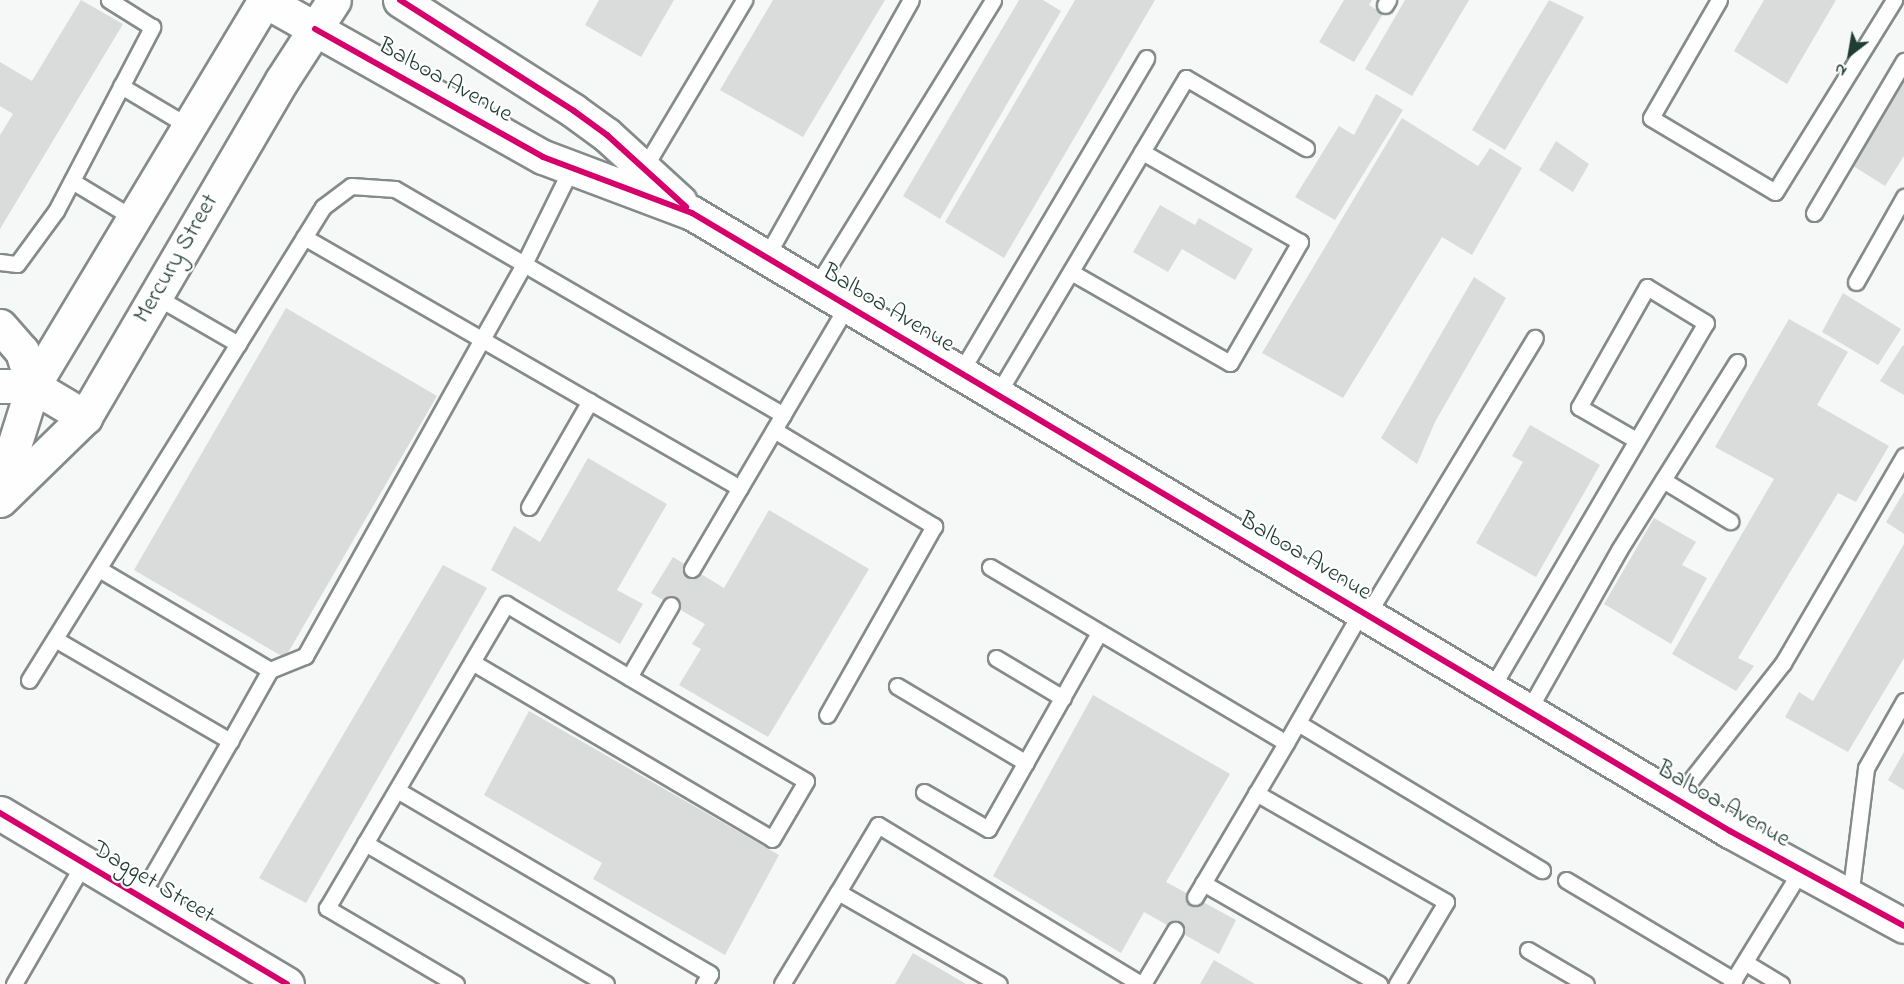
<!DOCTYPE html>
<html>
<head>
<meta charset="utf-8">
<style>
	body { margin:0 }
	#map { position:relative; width:1904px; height:984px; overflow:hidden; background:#f6f7f7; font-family:"Indie Flower",sans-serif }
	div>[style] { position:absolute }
	.building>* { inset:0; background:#dadcdc }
	.roads { filter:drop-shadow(2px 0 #858b8a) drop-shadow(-2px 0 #858b8a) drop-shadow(0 2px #858b8a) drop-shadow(0 -2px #858b8a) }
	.lane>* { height:15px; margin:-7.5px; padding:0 7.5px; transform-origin:7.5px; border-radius:7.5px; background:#fefefe }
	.secondary>* { height:33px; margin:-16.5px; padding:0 16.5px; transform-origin:16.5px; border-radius:16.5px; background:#fefefe }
	.primary>* { height:33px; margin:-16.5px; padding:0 16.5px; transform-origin:16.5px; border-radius:16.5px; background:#fefefe }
	.highway>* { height:33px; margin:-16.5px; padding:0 16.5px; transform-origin:16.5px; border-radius:16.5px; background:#fefefe }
	.cycleway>* { height:6px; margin:-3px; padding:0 3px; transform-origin:3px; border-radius:3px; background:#d6006c }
	span { translate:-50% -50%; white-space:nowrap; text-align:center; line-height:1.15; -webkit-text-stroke:4.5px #fff; paint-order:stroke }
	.street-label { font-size:24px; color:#1f3d34 }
	.north { position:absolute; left:1820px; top:24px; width:60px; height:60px; -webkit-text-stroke:4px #fff; paint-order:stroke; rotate:211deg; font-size:16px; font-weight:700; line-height:24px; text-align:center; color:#1f3d34 }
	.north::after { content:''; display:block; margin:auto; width:21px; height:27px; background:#1f3d34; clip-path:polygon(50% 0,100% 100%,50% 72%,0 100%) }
</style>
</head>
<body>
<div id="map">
	<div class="building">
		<div style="clip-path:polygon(81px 0,123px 24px,0 229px,0 135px,13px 114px,0 106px,0 62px,32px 81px)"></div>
		<div style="clip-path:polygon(599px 0,674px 0,641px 57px,585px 25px)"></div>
		<div style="clip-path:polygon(773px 0,885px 0,803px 137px,720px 90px)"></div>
		<div style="clip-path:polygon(1019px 0,1043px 0,1061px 11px,940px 219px,903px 196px)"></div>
		<div style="clip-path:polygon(1075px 0,1155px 0,1004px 258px,945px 222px)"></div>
		<div style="clip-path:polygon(1344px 0,1372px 0,1369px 5px,1383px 14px,1354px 62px,1319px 42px)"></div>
		<div style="clip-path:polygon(1405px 0,1469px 0,1412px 96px,1365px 69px)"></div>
		<div style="clip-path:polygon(1549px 0,1584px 17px,1505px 150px,1472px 130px)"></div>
		<div style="clip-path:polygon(1764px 0,1836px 0,1787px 84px,1734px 51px)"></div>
		<div style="clip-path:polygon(1904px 70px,1904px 156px,1885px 186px,1850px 164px)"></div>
		<div style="clip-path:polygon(1376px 94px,1403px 110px,1335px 220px,1295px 197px,1339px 126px,1354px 135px)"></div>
		<div style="clip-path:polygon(1402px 118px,1478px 166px,1490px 148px,1522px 168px,1472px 255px,1442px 237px,1343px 398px,1262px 353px)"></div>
		<div style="clip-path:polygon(1556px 141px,1589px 164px,1573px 192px,1539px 170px)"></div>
		<div style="clip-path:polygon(1160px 205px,1195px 225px,1199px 218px,1253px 249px,1235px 280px,1182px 249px,1168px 272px,1133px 252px)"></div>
		<div style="clip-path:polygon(1474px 277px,1506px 298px,1435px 422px,1417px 464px,1381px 438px)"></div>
		<div style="clip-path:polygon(1843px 293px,1901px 329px,1878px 365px,1822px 332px)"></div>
		<div style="clip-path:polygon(286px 308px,437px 396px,285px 658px,134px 570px)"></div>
		<div style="clip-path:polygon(1789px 319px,1848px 352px,1817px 405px,1889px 446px,1856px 502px,1838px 493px,1738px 658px,1754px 666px,1736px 691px,1672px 654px,1774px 479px,1715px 447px)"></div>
		<div style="clip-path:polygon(1903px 345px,1904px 346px,1904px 395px,1880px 381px)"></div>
		<div style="clip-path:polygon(1530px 425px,1600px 465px,1536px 577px,1476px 543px,1523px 462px,1512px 456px)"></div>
		<div style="clip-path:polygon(588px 458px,667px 504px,617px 590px,643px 604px,620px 644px,491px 570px,514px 526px,540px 542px)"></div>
		<div style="clip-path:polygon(1904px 492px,1904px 534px,1886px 522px)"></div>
		<div style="clip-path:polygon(769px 510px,869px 569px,768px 737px,679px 685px,701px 649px,692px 644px,705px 624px,651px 593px,673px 557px,724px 588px)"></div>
		<div style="clip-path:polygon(1654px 518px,1696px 542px,1682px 565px,1707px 578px,1671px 644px,1604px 604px)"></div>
		<div style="clip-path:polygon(1904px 544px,1904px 658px,1848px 752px,1785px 717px,1799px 692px,1813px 701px)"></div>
		<div style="clip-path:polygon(443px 565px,487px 588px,306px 903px,259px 878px)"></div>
		<div style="clip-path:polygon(1093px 695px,1230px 774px,1166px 882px,1236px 920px,1219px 954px,1144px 912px,1121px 953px,993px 876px)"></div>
		<div style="clip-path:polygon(529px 711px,779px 855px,725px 955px,593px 879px,602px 863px,484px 795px)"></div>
		<div style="clip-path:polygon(1904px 752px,1904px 790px,1888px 780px)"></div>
		<div style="clip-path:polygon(913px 953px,966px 984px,895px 984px)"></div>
		<div style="clip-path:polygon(1214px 960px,1255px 984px,1200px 984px)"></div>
	</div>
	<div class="roads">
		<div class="lane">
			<div style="left:1719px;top:0;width:136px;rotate:120deg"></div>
			<div style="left:1651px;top:118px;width:144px;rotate:30.8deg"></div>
			<div style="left:1775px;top:192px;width:226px;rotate:-58.2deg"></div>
			<div style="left:1385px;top:5px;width:6px;rotate:-59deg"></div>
			<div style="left:121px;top:86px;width:78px;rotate:30.8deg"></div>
			<div style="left:644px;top:168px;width:196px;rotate:-59.2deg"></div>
			<div style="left:72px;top:181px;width:71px;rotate:31.2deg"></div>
			<div style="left:1814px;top:213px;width:177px;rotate:-59.4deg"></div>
			<div style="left:304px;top:237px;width:503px;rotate:29.93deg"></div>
			<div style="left:766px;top:257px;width:295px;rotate:-60.6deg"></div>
			<div style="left:0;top:262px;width:17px;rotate:7deg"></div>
			<div style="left:17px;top:264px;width:66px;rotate:-53.7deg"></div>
			<div style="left:56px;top:211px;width:208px;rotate:-62.4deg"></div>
			<div style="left:152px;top:27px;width:51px;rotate:-147.9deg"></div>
			<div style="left:1071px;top:272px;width:183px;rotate:29.8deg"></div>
			<div style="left:1230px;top:363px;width:140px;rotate:-60deg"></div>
			<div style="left:1300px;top:242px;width:182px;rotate:-150.3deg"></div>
			<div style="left:1856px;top:282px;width:98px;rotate:-60.5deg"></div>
			<div style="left:816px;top:287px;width:337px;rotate:-58.3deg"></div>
			<div style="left:155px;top:296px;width:96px;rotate:30deg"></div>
			<div style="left:960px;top:373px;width:366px;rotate:-59.4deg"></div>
			<div style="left:997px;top:395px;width:369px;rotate:-59.2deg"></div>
			<div style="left:1186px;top:78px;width:139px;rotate:30.3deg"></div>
			<div style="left:774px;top:430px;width:187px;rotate:31deg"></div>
			<div style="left:934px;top:526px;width:217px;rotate:119.5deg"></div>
			<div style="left:1663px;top:480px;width:79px;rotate:31.5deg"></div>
			<div style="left:529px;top:507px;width:122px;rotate:-60.1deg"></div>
			<div style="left:990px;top:567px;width:344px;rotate:30.7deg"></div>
			<div style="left:1286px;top:743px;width:151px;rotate:-60.2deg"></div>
			<div style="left:99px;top:569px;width:199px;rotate:30.6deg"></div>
			<div style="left:270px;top:670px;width:81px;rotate:119.4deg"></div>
			<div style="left:692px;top:569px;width:305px;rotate:-59.5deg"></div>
			<div style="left:1367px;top:615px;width:324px;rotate:-58.8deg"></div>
			<div style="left:55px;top:639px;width:203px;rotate:30.2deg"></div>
			<div style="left:230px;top:741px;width:180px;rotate:120deg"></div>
			<div style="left:996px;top:658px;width:78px;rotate:30.8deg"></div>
			<div style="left:472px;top:662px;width:348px;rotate:30.5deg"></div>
			<div style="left:772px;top:839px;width:67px;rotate:-59.6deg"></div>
			<div style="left:806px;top:781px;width:205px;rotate:-149.6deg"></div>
			<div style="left:270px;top:670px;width:38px;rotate:-22deg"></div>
			<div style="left:305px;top:656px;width:449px;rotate:-60.8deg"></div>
			<div style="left:524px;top:264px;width:108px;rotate:-63.7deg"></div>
			<div style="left:29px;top:680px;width:557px;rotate:-58.14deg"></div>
			<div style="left:323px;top:207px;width:35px;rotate:-37deg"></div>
			<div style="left:351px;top:186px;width:44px;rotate:3.9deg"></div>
			<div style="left:395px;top:189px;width:449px;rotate:30.2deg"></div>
			<div style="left:897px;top:686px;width:150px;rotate:30.8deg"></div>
			<div style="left:1491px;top:689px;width:424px;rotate:-59.6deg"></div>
			<div style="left:1706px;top:323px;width:69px;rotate:-148.6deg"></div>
			<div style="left:1647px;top:287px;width:138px;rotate:119.5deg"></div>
			<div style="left:1579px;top:407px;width:66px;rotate:30.1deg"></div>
			<div style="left:1528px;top:711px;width:185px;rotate:-60.5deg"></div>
			<div style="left:1619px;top:550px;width:222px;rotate:-57.9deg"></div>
			<div style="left:1298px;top:723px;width:285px;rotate:31.1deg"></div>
			<div style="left:397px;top:790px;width:363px;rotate:30.4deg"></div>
			<div style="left:710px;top:974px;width:12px;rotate:121deg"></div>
			<div style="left:924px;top:792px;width:74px;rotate:30deg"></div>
			<div style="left:988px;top:829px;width:225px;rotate:-60.5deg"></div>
			<div style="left:1256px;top:793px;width:219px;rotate:29.8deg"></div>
			<div style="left:1446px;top:902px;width:96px;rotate:120.9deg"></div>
			<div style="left:1676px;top:799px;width:173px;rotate:-51.8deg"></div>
			<div style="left:1783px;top:663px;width:240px;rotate:-59.7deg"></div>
			<div style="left:365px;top:843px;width:279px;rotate:30.3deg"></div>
			<div style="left:1566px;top:880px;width:196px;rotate:30.8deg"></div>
			<div style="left:1203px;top:883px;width:203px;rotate:29.8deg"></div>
			<div style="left:838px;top:892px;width:78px;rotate:-59.2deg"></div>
			<div style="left:878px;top:825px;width:307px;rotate:31.2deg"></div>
			<div style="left:1195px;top:897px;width:179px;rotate:-59.4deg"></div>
			<div style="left:1850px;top:897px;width:130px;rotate:-82.9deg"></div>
			<div style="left:1866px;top:768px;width:77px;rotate:-60.4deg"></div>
			<div style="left:1528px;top:950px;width:67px;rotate:30.4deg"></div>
			<div style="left:1746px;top:963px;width:41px;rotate:31deg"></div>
			<div style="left:14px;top:984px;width:140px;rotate:-60deg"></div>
			<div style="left:456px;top:984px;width:150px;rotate:-149.5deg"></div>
			<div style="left:327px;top:908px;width:353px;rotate:-59.5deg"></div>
			<div style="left:506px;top:604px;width:143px;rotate:30.7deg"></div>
			<div style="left:629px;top:677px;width:83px;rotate:-59.7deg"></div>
			<div style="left:782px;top:984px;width:108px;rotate:-58.7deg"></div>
			<div style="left:838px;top:892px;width:185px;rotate:29.7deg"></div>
			<div style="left:1143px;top:984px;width:63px;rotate:-59.3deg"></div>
			<div style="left:1731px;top:984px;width:134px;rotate:-58.4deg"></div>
		</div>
		<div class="secondary">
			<div style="left:0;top:490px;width:109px;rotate:-72.4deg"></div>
			<div style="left:0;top:500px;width:119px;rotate:-44.3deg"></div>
			<div style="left:0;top:813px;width:334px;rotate:30.8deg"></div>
		</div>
		<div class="primary">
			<div style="left:264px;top:0;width:320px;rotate:29.4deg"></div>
			<div style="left:543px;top:157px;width:159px;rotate:20.6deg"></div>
			<div style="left:692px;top:213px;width:1208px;rotate:30.77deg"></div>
			<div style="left:1730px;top:831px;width:198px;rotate:28.6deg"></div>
			<div style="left:400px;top:0;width:206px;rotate:32.5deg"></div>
			<div style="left:574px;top:111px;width:41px;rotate:36deg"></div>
			<div style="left:607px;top:135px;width:99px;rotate:42.5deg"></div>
			<div style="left:33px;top:386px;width:450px;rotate:-59deg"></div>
			<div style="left:85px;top:417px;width:390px;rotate:-59.7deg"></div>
			<div style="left:282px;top:80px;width:95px;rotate:-57deg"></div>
		</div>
		<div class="highway">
			<div style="left:0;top:326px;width:33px;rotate:49deg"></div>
			<div style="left:22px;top:351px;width:37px;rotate:73deg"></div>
			<div style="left:0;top:386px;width:33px"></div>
			<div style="left:33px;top:386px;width:61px;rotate:30.8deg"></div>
		</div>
	</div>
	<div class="cycleway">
		<div style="left:400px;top:0;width:206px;rotate:32.5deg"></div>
		<div style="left:574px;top:111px;width:41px;rotate:36deg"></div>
		<div style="left:607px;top:135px;width:107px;rotate:42.3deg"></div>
		<div style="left:315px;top:29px;width:261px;rotate:29.3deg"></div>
		<div style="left:543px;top:157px;width:159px;rotate:20.6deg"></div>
		<div style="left:692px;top:213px;width:1208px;rotate:30.77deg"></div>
		<div style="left:1730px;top:831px;width:198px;rotate:28.6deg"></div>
		<div style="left:0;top:813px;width:334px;rotate:30.8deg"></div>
	</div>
	<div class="street-label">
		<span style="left:445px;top:81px;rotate:29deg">Balboa Avenue</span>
		<span style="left:177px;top:259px;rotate:-60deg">Mercury Street</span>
		<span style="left:888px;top:309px;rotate:31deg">Balboa Avenue</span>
		<span style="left:1305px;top:557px;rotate:31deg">Balboa Avenue</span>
		<span style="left:1723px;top:805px;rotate:30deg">Balboa Avenue</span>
		<span style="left:153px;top:883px;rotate:31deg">Dagget Street</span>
	</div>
	<div class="north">N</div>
</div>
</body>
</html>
